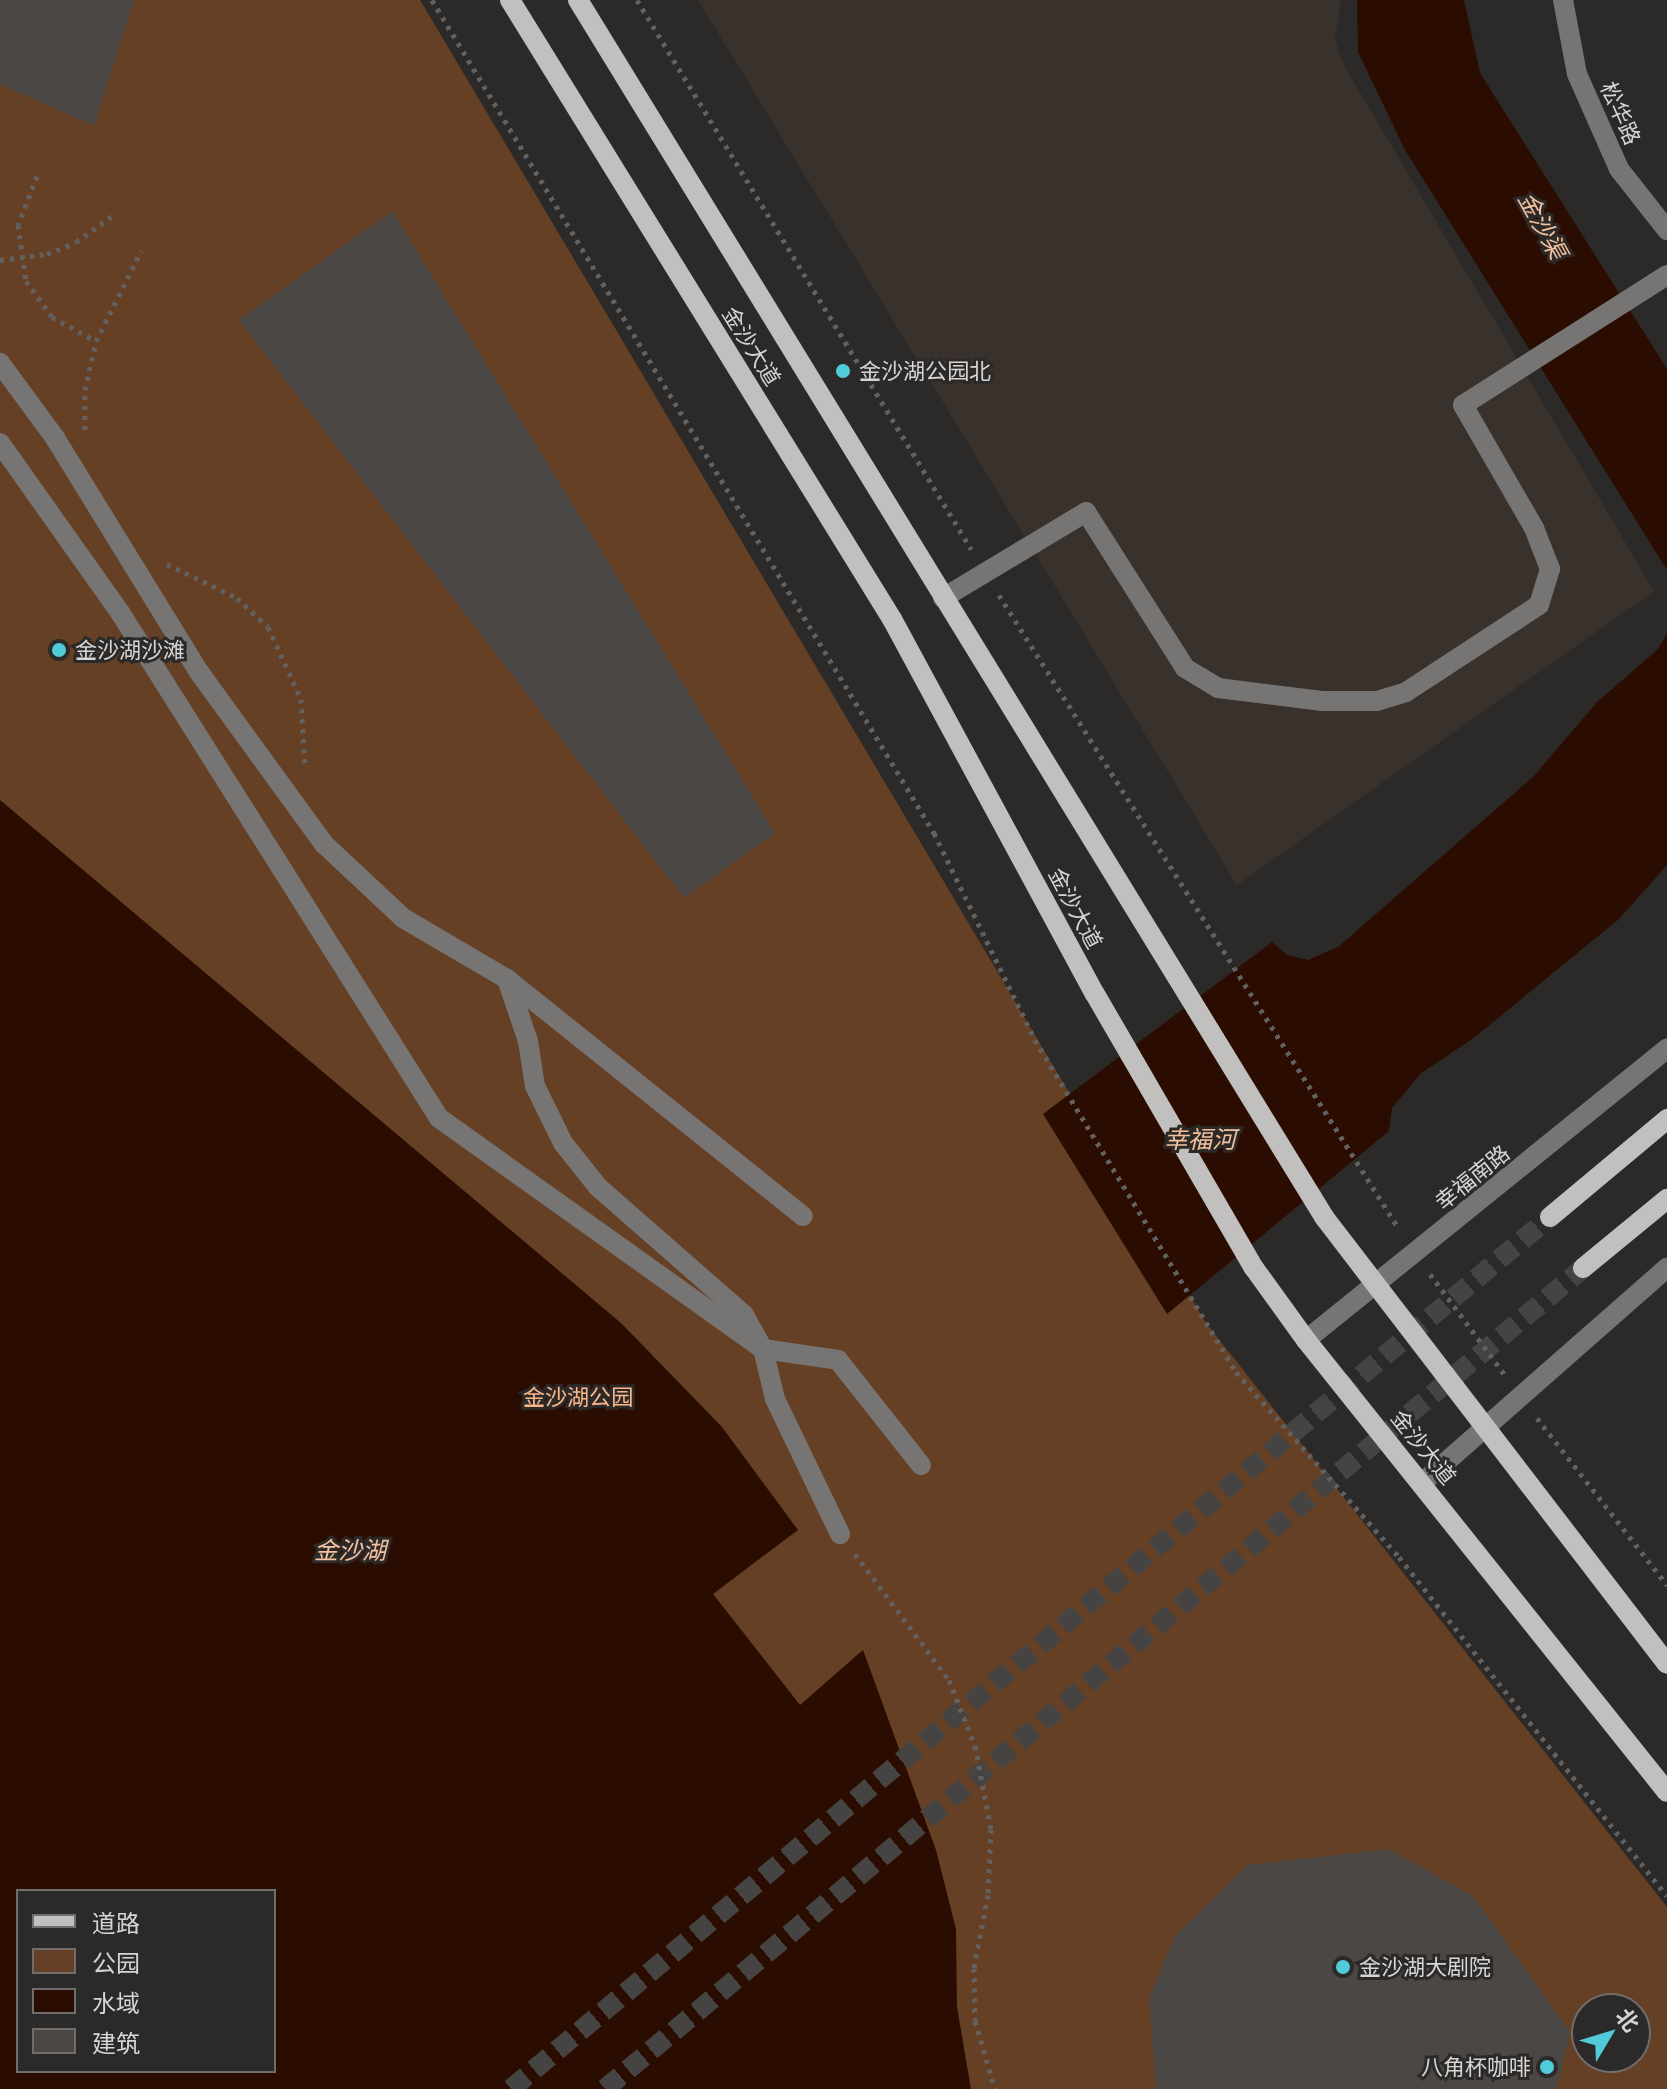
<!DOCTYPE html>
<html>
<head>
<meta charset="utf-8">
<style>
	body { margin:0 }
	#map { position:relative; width:1667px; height:2089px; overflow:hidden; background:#2c2a28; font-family:"Open Sans","Noto Sans SC",sans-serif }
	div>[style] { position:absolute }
	.built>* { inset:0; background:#39312c }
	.green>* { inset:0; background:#664025 }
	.water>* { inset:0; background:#2a0d00 }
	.building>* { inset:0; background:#4a4745 }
	.major-tunnel>* { height:20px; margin-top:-10px; transform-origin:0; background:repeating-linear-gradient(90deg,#464442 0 20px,transparent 0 30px) }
	.path>* { height:5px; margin-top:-2.5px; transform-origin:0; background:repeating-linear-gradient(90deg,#63615f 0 4px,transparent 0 10px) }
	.minor>* { height:20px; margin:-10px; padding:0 10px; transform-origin:10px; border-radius:10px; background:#767574 }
	.major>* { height:20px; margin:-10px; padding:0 10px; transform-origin:10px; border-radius:10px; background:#c2c0be }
	.dots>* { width:22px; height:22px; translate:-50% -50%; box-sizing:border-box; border:4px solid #2c2a28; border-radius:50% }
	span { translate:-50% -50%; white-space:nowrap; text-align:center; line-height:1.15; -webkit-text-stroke:6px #2c2a28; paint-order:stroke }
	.street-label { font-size:22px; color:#d7d5d4 }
	.poi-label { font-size:22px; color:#d7d5d4 }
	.left { translate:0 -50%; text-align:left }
	.right { translate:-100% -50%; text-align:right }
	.park-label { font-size:22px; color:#fcb788 }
	.water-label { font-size:24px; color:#f4c09d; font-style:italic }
	.legend { position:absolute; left:16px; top:1889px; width:260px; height:184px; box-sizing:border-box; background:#2c2a28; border:2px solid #706e6d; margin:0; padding:10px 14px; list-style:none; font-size:24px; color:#d7d5d4 }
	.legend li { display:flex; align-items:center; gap:16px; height:40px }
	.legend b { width:40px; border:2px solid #706e6d }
	.north { position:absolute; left:1571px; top:1993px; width:80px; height:80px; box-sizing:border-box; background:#2c2a28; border:2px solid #706e6d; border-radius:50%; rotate:52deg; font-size:22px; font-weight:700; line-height:32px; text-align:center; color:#d7d5d4 }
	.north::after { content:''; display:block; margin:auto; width:28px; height:36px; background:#52cbd8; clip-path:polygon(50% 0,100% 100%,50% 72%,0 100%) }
</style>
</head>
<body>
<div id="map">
	<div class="built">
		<div style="clip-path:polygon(698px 0,1341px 0,1335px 40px,1345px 67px,1654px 591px,1237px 885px)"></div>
	</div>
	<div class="green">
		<div style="clip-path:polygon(evenodd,0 0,420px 0,1206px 1323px,1667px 1907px,1667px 2089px,0 2089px,0 0,18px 1891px,274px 1891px,274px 2071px,18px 2071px,18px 1891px,0 0,1587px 2009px,1635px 2009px,1635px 2057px,1587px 2057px,1587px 2009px)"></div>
	</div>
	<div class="water">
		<div style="clip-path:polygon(1357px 0,1464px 0,1480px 73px,1667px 369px,1667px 570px,1405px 150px,1358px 52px)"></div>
		<div style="clip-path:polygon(1667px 634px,1667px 865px,1619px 919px,1475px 1037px,1420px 1074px,1392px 1108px,1389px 1131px,1167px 1314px,1043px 1114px,1272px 942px,1287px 955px,1308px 960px,1338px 947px,1533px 777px,1597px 702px,1657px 650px)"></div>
		<div style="clip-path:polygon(evenodd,0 800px,621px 1323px,722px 1427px,798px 1530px,713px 1594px,800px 1705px,863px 1650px,936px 1850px,956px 1929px,957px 2007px,971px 2089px,0 2089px,0 800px,274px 1891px,274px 2071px,18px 2071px,18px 1891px,274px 1891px)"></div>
	</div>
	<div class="building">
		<div style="clip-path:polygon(0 0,134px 0,94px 126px,0 84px)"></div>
		<div style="clip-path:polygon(392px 211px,775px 833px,684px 898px,239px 320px)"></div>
		<div style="clip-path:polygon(1389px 1849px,1473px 1896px,1570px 2032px,1557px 2089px,1156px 2089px,1149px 1998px,1175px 1936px,1247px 1865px)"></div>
	</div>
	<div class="major-tunnel">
		<div style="left:511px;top:2089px;width:1356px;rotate:-40.01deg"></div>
		<div style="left:605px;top:2089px;width:1277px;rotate:-40.01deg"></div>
	</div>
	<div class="path">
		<div style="left:432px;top:0;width:973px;rotate:58.93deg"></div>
		<div style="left:934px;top:833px;width:230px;rotate:64deg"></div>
		<div style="left:1035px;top:1040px;width:388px;rotate:58.8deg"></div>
		<div style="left:1236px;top:1372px;width:247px;rotate:48.6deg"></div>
		<div style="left:1399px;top:1557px;width:432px;rotate:51.7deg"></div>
		<div style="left:637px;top:0;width:643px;rotate:58.68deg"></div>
		<div style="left:37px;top:176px;width:53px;rotate:111.2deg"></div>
		<div style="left:18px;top:225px;width:57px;rotate:81.9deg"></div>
		<div style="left:26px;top:281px;width:44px;rotate:54.2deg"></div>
		<div style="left:52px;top:317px;width:50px;rotate:28.6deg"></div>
		<div style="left:0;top:260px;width:47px;rotate:-7.3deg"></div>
		<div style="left:47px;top:254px;width:31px;rotate:-22deg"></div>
		<div style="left:76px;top:242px;width:44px;rotate:-35.8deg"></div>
		<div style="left:85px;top:430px;width:40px;rotate:-90deg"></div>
		<div style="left:85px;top:390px;width:50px;rotate:-77.3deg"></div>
		<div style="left:96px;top:341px;width:101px;rotate:-63.4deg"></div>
		<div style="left:167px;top:564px;width:78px;rotate:25.9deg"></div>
		<div style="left:237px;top:598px;width:42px;rotate:43.1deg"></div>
		<div style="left:268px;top:627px;width:79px;rotate:65.4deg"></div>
		<div style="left:301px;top:699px;width:69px;rotate:86.7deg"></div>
		<div style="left:999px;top:595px;width:750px;rotate:57.75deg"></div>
		<div style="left:1430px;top:1274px;width:126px;rotate:53.4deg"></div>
		<div style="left:1537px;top:1418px;width:212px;rotate:52.1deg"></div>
		<div style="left:855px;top:1554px;width:157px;rotate:53.3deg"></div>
		<div style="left:949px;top:1680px;width:71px;rotate:68.5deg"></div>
		<div style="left:975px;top:1746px;width:85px;rotate:79.1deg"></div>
		<div style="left:991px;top:1829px;width:66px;rotate:92.6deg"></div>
		<div style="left:988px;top:1895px;width:74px;rotate:100.9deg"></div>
		<div style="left:974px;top:1968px;width:53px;rotate:88.9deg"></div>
		<div style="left:975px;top:2021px;width:71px;rotate:73.6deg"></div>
	</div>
	<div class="minor">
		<div style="left:1563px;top:0;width:75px;rotate:79.3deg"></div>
		<div style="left:1577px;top:74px;width:104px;rotate:66.1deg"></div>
		<div style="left:1619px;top:169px;width:78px;rotate:51.8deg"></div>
		<div style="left:0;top:363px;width:93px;rotate:53.7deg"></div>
		<div style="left:55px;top:438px;width:275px;rotate:58.4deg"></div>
		<div style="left:199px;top:672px;width:213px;rotate:54deg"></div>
		<div style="left:324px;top:844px;width:108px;rotate:43.1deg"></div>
		<div style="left:403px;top:918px;width:121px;rotate:30.4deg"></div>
		<div style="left:507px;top:979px;width:379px;rotate:38.7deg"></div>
		<div style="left:0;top:443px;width:209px;rotate:54.7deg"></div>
		<div style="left:121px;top:614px;width:596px;rotate:57.75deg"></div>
		<div style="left:439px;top:1118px;width:398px;rotate:35.5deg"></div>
		<div style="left:763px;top:1349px;width:76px;rotate:8.3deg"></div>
		<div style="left:838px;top:1360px;width:134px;rotate:51.7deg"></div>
		<div style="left:943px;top:598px;width:167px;rotate:-31deg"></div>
		<div style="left:1086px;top:512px;width:185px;rotate:57.6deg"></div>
		<div style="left:1185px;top:668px;width:39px;rotate:31deg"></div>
		<div style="left:1218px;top:688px;width:105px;rotate:7.1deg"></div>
		<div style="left:1322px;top:701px;width:55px"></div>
		<div style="left:1377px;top:701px;width:30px;rotate:-17deg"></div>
		<div style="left:1406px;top:692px;width:159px;rotate:-33.2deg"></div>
		<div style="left:1539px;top:605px;width:38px;rotate:-73deg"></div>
		<div style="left:1550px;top:569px;width:44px;rotate:-111.3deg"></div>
		<div style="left:1534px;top:528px;width:142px;rotate:-120deg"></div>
		<div style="left:1463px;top:405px;width:242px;rotate:-32.5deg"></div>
		<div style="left:507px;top:979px;width:65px;rotate:71.3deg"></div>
		<div style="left:528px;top:1041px;width:46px;rotate:81.2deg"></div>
		<div style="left:535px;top:1086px;width:64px;rotate:63.8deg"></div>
		<div style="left:563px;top:1143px;width:56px;rotate:51.5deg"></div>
		<div style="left:598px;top:1187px;width:194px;rotate:41.2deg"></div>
		<div style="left:744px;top:1315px;width:39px;rotate:61deg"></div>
		<div style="left:763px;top:1349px;width:51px;rotate:76.5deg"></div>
		<div style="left:775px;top:1399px;width:150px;rotate:64.3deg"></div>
		<div style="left:1306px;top:1340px;width:464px;rotate:-38.9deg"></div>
		<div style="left:1422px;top:1483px;width:326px;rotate:-41.3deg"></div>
	</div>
	<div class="major">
		<div style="left:510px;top:0;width:727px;rotate:58.32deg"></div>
		<div style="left:892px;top:619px;width:426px;rotate:61.6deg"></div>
		<div style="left:1095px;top:994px;width:317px;rotate:59.9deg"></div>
		<div style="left:1254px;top:1268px;width:89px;rotate:54.2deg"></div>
		<div style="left:1306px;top:1340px;width:578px;rotate:51.39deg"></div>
		<div style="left:578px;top:0;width:1427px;rotate:58.49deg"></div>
		<div style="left:1324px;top:1217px;width:563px;rotate:52.5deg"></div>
		<div style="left:1550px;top:1217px;width:153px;rotate:-39.9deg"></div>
		<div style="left:1583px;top:1268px;width:109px;rotate:-39.4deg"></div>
	</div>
	<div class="dots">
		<div style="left:843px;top:371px;background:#52cbd8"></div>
		<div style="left:59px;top:650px;background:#52cbd8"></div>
		<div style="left:1343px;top:1967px;background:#52cbd8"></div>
		<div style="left:1547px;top:2067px;background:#52cbd8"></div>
	</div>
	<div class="street-label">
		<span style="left:1621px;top:113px;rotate:66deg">松华路</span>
		<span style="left:752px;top:346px;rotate:58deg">金沙大道</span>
		<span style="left:1076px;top:908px;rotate:62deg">金沙大道</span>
		<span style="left:1472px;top:1177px;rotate:-39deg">幸福南路</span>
		<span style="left:1424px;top:1447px;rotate:51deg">金沙大道</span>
	</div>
	<div class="poi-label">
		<span class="left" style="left:859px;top:371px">金沙湖公园北</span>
		<span class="left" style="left:75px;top:650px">金沙湖沙滩</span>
		<span class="left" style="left:1359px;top:1967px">金沙湖大剧院</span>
		<span class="right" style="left:1531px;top:2067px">八角杯咖啡</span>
	</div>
	<div class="park-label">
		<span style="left:578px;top:1397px">金沙湖公园</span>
	</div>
	<div class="water-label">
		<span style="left:1543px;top:225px;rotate:61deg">金沙渠</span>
		<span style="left:1200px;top:1139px">幸福河</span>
		<span style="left:350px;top:1550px">金沙湖</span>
	</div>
	<ul class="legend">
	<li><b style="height:10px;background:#c2c0be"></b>道路</li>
	<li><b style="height:22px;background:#664025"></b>公园</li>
	<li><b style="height:22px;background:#2a0d00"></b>水域</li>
	<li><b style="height:22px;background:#4a4745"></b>建筑</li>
	</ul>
	<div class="north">北</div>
</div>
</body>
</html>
